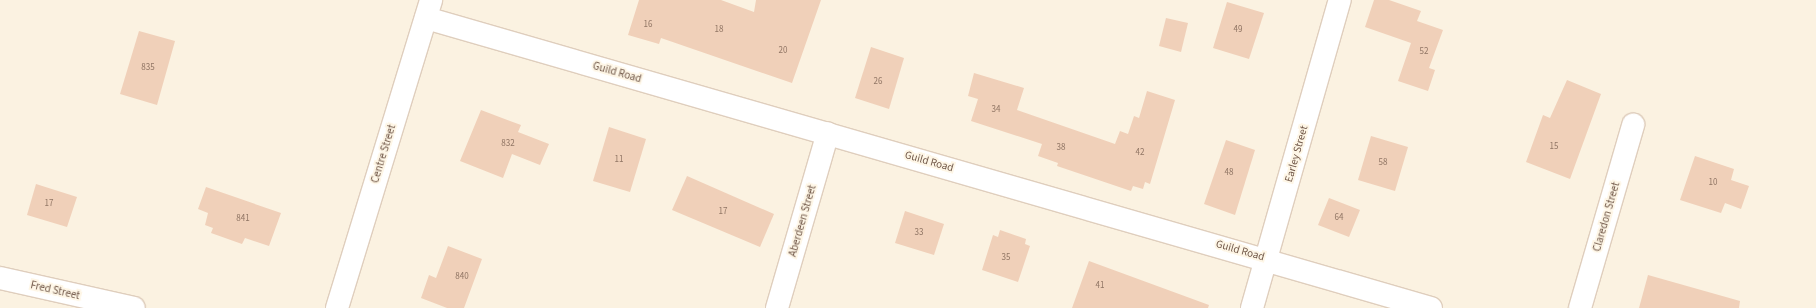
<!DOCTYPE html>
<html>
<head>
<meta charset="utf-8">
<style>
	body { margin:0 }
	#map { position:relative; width:1816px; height:308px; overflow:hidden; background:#fbf2e1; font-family:"Source Sans 3",sans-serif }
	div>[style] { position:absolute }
	.building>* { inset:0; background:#f0d0b9 }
	.roads { filter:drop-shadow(1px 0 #dfcebd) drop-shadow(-1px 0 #dfcebd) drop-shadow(0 1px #dfcebd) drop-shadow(0 -1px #dfcebd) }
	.street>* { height:22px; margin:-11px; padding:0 11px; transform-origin:11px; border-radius:11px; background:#fff }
	.secondary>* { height:22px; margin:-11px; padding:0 11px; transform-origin:11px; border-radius:11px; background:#fff }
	span { translate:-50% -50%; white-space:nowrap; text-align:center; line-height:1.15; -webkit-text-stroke:4px #fef6e6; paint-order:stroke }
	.number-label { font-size:9px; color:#917665 }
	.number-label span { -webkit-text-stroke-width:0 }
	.street-label { font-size:11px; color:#715849 }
</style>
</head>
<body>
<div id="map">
	<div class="building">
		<div style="clip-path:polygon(639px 0,721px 0,754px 12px,756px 0,821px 0,792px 83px,661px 38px,659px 44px,628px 35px)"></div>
		<div style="clip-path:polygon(1374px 0,1389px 0,1421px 11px,1417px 21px,1443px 30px,1429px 68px,1435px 70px,1428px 91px,1398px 81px,1411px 43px,1365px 27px)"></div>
		<div style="clip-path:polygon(1227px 2px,1264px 13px,1249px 59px,1213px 48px)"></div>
		<div style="clip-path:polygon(1166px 18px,1188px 23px,1181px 52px,1159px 46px)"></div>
		<div style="clip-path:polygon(139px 31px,175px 41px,157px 105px,120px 94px)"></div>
		<div style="clip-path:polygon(871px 47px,904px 58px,889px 109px,855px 98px)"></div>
		<div style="clip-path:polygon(974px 73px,1024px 88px,1017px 110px,1115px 144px,1120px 131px,1128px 134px,1134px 116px,1139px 118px,1147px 91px,1175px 100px,1150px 184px,1145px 182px,1143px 189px,1133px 186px,1131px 191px,1057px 166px,1058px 163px,1038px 156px,1042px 144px,971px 121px,978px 99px,968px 96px)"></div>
		<div style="clip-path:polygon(1567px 80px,1601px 94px,1570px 179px,1526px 162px,1543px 115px,1550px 118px)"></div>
		<div style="clip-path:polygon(481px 110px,521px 125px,518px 132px,549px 144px,540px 165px,512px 154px,503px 178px,460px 161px)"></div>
		<div style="clip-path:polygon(609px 127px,646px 139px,630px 192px,593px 181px)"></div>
		<div style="clip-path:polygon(1371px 136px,1408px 147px,1395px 191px,1358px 180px)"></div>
		<div style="clip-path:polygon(1226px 140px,1255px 150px,1235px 215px,1204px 204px)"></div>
		<div style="clip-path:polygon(1695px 156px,1734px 169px,1731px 180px,1749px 186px,1741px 209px,1725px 203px,1721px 213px,1680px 200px)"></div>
		<div style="clip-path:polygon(687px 176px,774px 214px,760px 247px,672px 210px)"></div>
		<div style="clip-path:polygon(36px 184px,77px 197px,67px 227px,27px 215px)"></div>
		<div style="clip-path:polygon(206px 187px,281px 213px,269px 246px,245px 238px,242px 244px,211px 233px,213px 228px,205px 225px,208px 213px,198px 209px)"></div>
		<div style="clip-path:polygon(1329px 198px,1360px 210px,1349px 237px,1318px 225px)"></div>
		<div style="clip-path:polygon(905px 211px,944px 224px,934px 255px,895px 243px)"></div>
		<div style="clip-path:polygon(1000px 230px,1026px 239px,1025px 244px,1030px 246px,1018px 282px,982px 270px,993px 235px,998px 237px)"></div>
		<div style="clip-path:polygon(448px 246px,482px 259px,464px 308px,447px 308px,421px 298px,429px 275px,436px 278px)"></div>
		<div style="clip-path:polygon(1089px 261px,1209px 305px,1208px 308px,1072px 308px)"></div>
		<div style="clip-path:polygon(1648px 275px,1740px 301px,1739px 308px,1639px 308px)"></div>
	</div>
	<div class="roads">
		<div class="street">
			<div style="left:426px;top:18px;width:1046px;rotate:16.1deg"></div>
			<div style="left:0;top:278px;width:137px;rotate:12.6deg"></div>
			<div style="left:777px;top:308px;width:182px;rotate:-73.8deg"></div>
			<div style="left:1252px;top:308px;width:320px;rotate:-74.1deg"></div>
			<div style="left:1580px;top:308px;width:191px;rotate:-73.8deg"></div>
		</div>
		<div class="secondary">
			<div style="left:337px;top:308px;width:322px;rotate:-73deg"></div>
		</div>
	</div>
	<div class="number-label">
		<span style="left:648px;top:25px">16</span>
		<span style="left:719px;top:30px">18</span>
		<span style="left:1238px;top:30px">49</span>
		<span style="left:783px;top:51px">20</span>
		<span style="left:1424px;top:52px">52</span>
		<span style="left:148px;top:68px">835</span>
		<span style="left:878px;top:82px">26</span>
		<span style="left:996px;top:110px">34</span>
		<span style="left:508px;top:144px">832</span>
		<span style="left:1554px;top:147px">15</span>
		<span style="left:1061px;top:148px">38</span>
		<span style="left:1140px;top:153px">42</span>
		<span style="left:619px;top:160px">11</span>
		<span style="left:1383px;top:163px">58</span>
		<span style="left:1229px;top:173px">48</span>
		<span style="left:1713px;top:183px">10</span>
		<span style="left:49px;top:204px">17</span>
		<span style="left:723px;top:212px">17</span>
		<span style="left:1339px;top:218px">64</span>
		<span style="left:243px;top:219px">841</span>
		<span style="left:919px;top:233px">33</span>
		<span style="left:1006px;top:258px">35</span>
		<span style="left:462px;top:277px">840</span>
		<span style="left:1100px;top:286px">41</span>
	</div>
	<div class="street-label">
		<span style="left:617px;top:73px;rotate:16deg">Guild Road</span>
		<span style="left:384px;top:154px;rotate:-73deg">Centre Street</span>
		<span style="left:1297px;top:154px;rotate:-74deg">Earley Street</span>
		<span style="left:929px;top:162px;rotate:16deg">Guild Road</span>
		<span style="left:1607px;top:217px;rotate:-74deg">Claredon Street</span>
		<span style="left:803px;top:221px;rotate:-74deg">Aberdeen Street</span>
		<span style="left:1240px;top:251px;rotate:16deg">Guild Road</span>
		<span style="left:55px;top:291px;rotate:13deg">Fred Street</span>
	</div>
</div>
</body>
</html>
